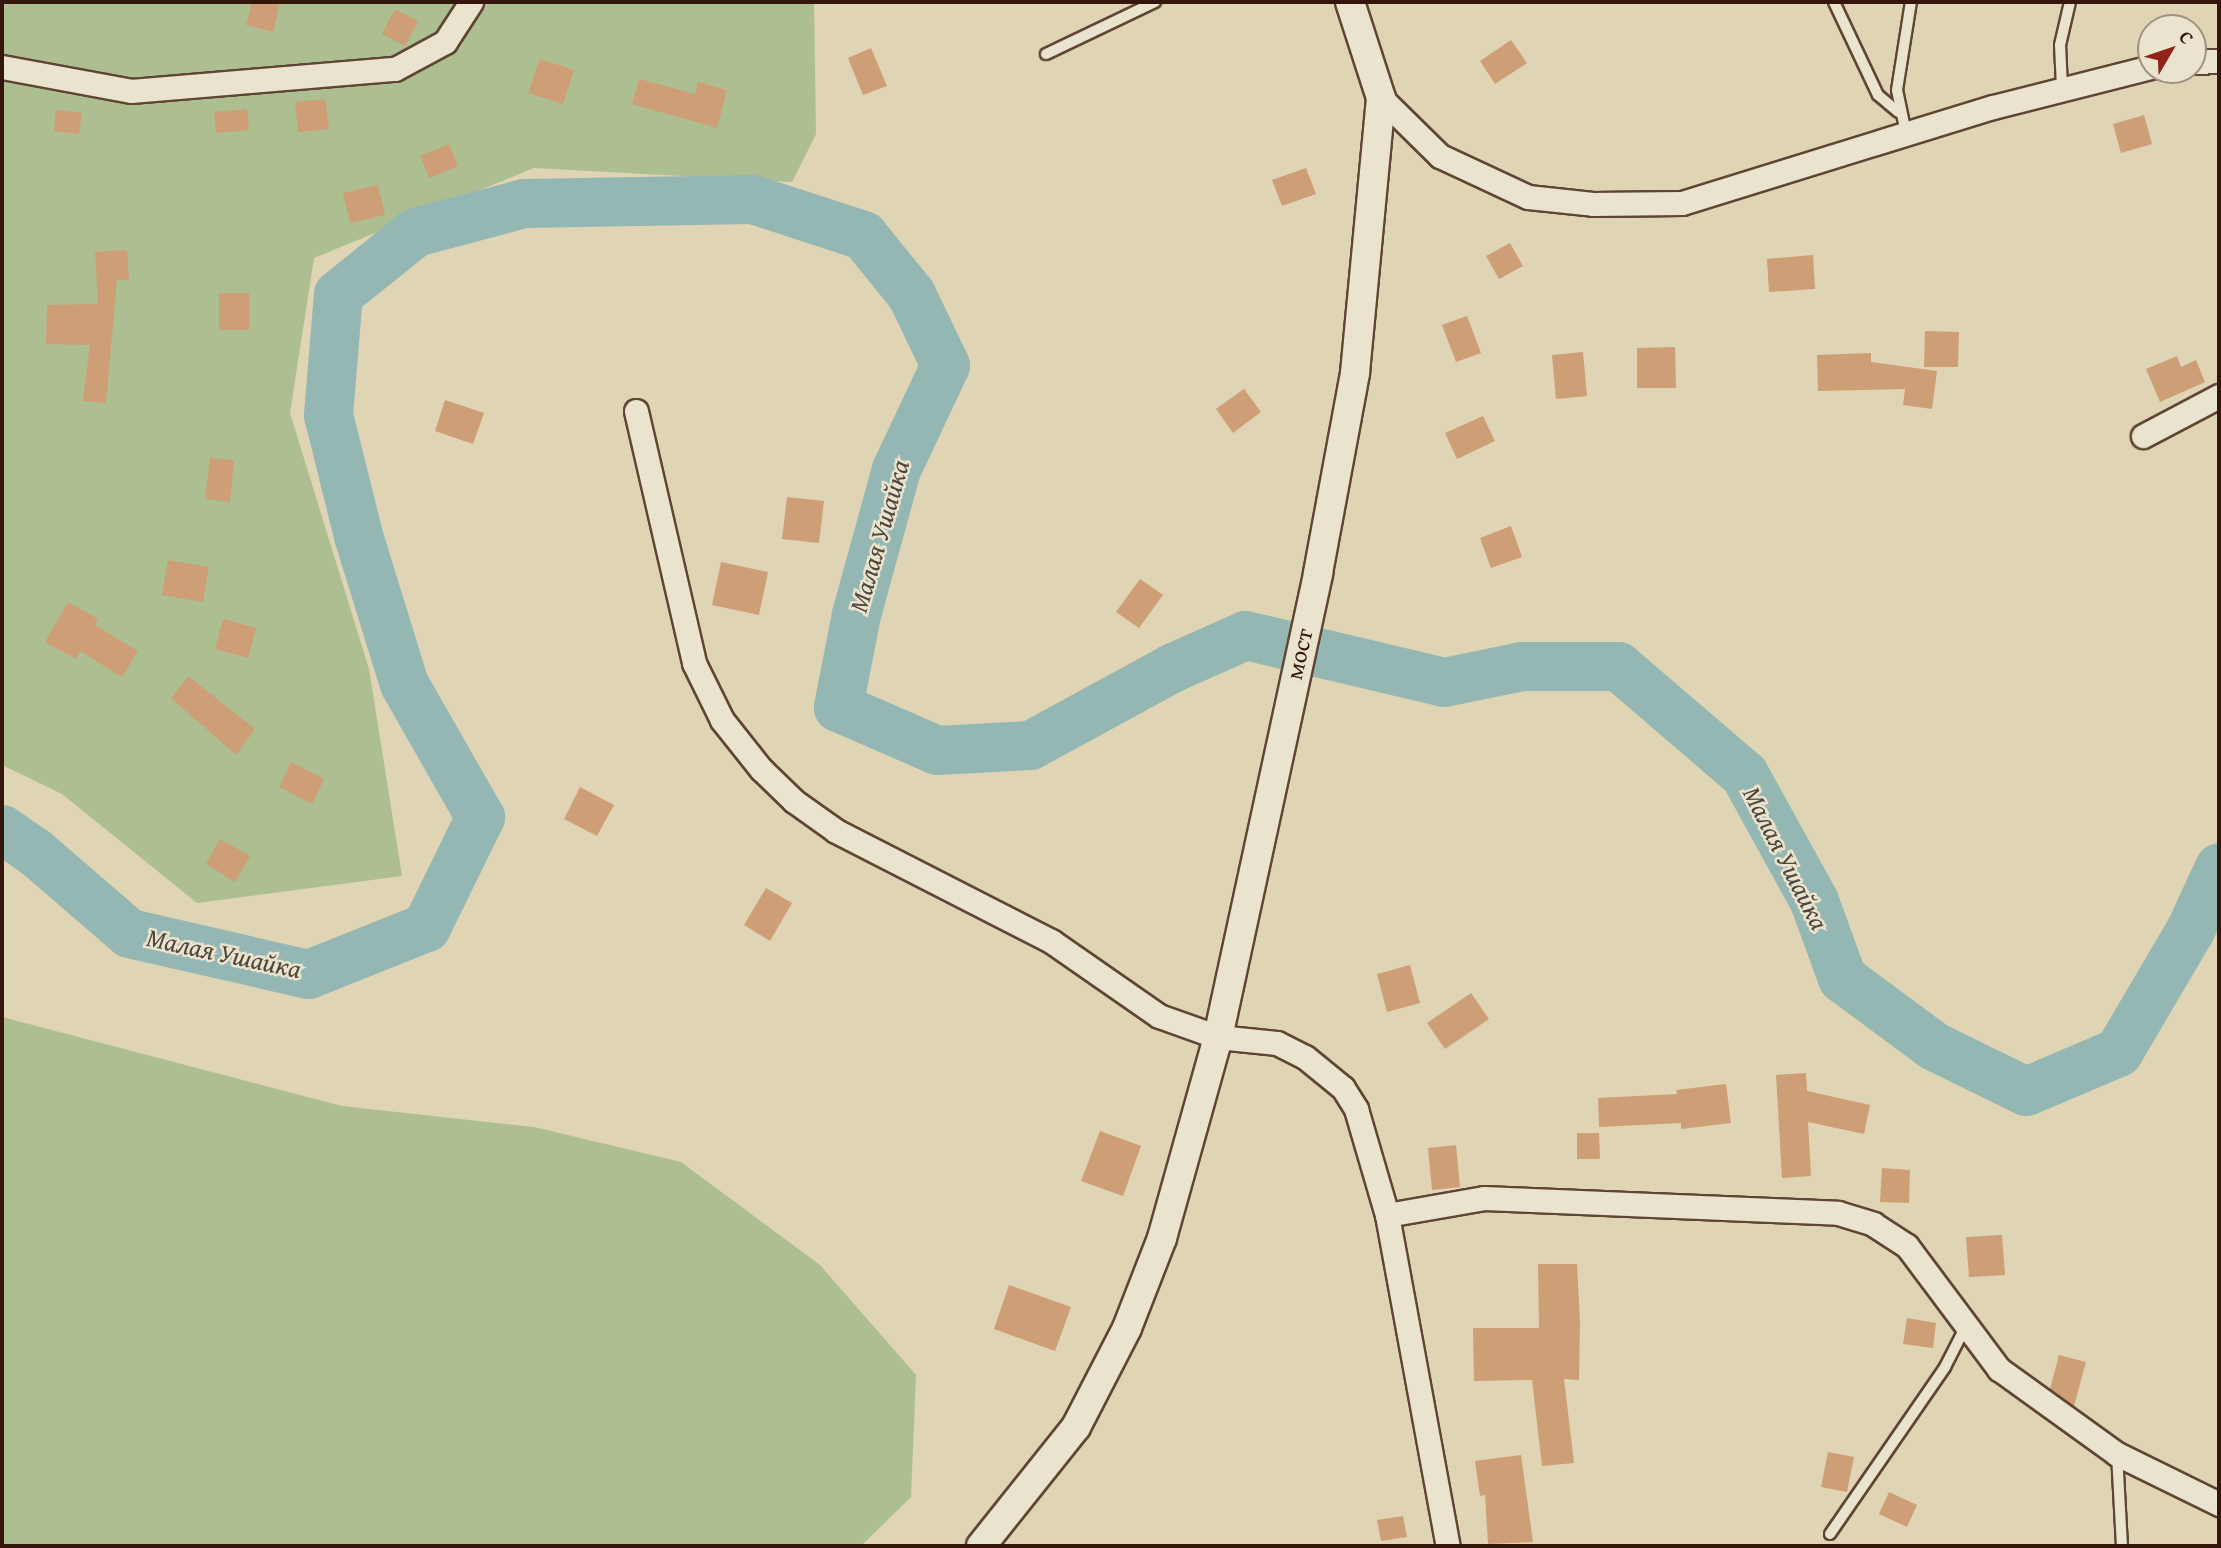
<!DOCTYPE html>
<html>
<head>
<meta charset="utf-8">
<style>
	body { margin:0 }
	#map { position:relative; width:2221px; height:1548px; overflow:hidden; background:#dfd4b4; font-family:"Gentium Book Plus",serif }
	div>[style] { position:absolute }
	.green>* { inset:0; background:#adbe91 }
	.river>* { height:49px; margin:-24.5px; padding:0 24.5px; transform-origin:24.5px; border-radius:24.5px; background:#95b7b3 }
	.building>* { inset:0; background:#ce9e77 }
	.roads { filter:drop-shadow(2px 0 #5f4634) drop-shadow(-2px 0 #5f4634) drop-shadow(0 2px #5f4634) drop-shadow(0 -2px #5f4634) }
	.service>* { height:10px; margin:-5px; padding:0 5px; transform-origin:5px; border-radius:5px; background:#eae3ce }
	.minor>* { height:23px; margin:-11.5px; padding:0 11.5px; transform-origin:11.5px; border-radius:11.5px; background:#eae3ce }
	.tertiary>* { height:28px; margin:-14px; padding:0 14px; transform-origin:14px; border-radius:14px; background:#eae3ce }
	span { translate:-50% -50%; white-space:nowrap; text-align:center; line-height:1.15; -webkit-text-stroke:5px #eae3ce; paint-order:stroke }
	.street-label { font-size:24px; color:#34170a }
	.water-label { font-size:26px; color:#51473d; font-style:italic }
	.frame { position:absolute; inset:0; border:4px solid #34170a; pointer-events:none }
	.north { position:absolute; left:2137px; top:14px; width:70px; height:70px; box-sizing:border-box; background:#eae3ce; border:2px solid #a19180; border-radius:50%; rotate:51deg; font-size:19px; font-weight:700; line-height:28px; text-align:center; color:#34170a }
	.north::after { content:''; display:block; margin:auto; width:24px; height:32px; background:#8f2418; clip-path:polygon(50% 0,100% 100%,50% 72%,0 100%) }
</style>
</head>
<body>
<div id="map">
	<div class="green">
		<div style="clip-path:polygon(2px 2px,814px 2px,816px 134px,792px 182px,534px 168px,314px 258px,290px 413px,369px 669px,402px 876px,197px 903px,62px 794px,2px 765px)"></div>
		<div style="clip-path:polygon(2px 1017px,342px 1106px,534px 1127px,681px 1162px,820px 1265px,916px 1375px,911px 1497px,861px 1546px,2px 1546px)"></div>
	</div>
	<div class="river">
		<div style="left:2px;top:829px;width:39px;rotate:35deg"></div>
		<div style="left:34px;top:851px;width:125px;rotate:40.8deg"></div>
		<div style="left:129px;top:933px;width:184px;rotate:12.9deg"></div>
		<div style="left:308px;top:974px;width:127px;rotate:-21.7deg"></div>
		<div style="left:426px;top:927px;width:123px;rotate:-63.9deg"></div>
		<div style="left:480px;top:817px;width:153px;rotate:-119.7deg"></div>
		<div style="left:404px;top:684px;width:156px;rotate:-107.2deg"></div>
		<div style="left:358px;top:535px;width:124px;rotate:-104deg"></div>
		<div style="left:328px;top:415px;width:121px;rotate:-85.3deg"></div>
		<div style="left:338px;top:294px;width:99px;rotate:-38.8deg"></div>
		<div style="left:415px;top:232px;width:113px;rotate:-14.9deg"></div>
		<div style="left:524px;top:203px;width:228px;rotate:-1deg"></div>
		<div style="left:752px;top:199px;width:117px;rotate:18deg"></div>
		<div style="left:863px;top:235px;width:76px;rotate:50.9deg"></div>
		<div style="left:911px;top:294px;width:79px;rotate:64.4deg"></div>
		<div style="left:945px;top:365px;width:115px;rotate:115.2deg"></div>
		<div style="left:896px;top:469px;width:150px;rotate:105.4deg"></div>
		<div style="left:856px;top:614px;width:95px;rotate:101deg"></div>
		<div style="left:838px;top:707px;width:108px;rotate:23.5deg"></div>
		<div style="left:937px;top:750px;width:93px;rotate:-3.1deg"></div>
		<div style="left:1030px;top:745px;width:161px;rotate:-28.6deg"></div>
		<div style="left:1171px;top:668px;width:81px;rotate:-24deg"></div>
		<div style="left:1245px;top:635px;width:204px;rotate:13.3deg"></div>
		<div style="left:1444px;top:682px;width:79px;rotate:-11.7deg"></div>
		<div style="left:1521px;top:666px;width:97px"></div>
		<div style="left:1618px;top:666px;width:166px;rotate:40.6deg"></div>
		<div style="left:1744px;top:774px;width:145px;rotate:61.1deg"></div>
		<div style="left:1814px;top:901px;width:82px;rotate:70deg"></div>
		<div style="left:1842px;top:978px;width:114px;rotate:36.5deg"></div>
		<div style="left:1934px;top:1046px;width:102px;rotate:26.1deg"></div>
		<div style="left:2026px;top:1091px;width:100px;rotate:-23deg"></div>
		<div style="left:2118px;top:1052px;width:142px;rotate:-59.5deg"></div>
		<div style="left:2190px;top:930px;width:69px;rotate:-65.3deg"></div>
	</div>
	<div class="building">
		<div style="clip-path:polygon(252px 2px,280px 2px,273px 32px,246px 25px)"></div>
		<div style="clip-path:polygon(395px 9px,418px 21px,405px 46px,382px 34px)"></div>
		<div style="clip-path:polygon(1511px 40px,1527px 63px,1495px 84px,1480px 61px)"></div>
		<div style="clip-path:polygon(871px 48px,887px 86px,863px 95px,848px 58px)"></div>
		<div style="clip-path:polygon(540px 59px,574px 70px,563px 104px,528px 93px)"></div>
		<div style="clip-path:polygon(639px 79px,695px 94px,698px 82px,727px 90px,717px 128px,632px 104px)"></div>
		<div style="clip-path:polygon(325px 99px,329px 129px,298px 132px,295px 102px)"></div>
		<div style="clip-path:polygon(247px 109px,249px 130px,216px 133px,214px 112px)"></div>
		<div style="clip-path:polygon(56px 110px,82px 113px,79px 134px,54px 131px)"></div>
		<div style="clip-path:polygon(2144px 115px,2152px 144px,2121px 153px,2113px 124px)"></div>
		<div style="clip-path:polygon(449px 144px,458px 166px,429px 178px,420px 156px)"></div>
		<div style="clip-path:polygon(1306px 168px,1316px 194px,1282px 206px,1272px 180px)"></div>
		<div style="clip-path:polygon(378px 185px,385px 215px,350px 223px,343px 193px)"></div>
		<div style="clip-path:polygon(1510px 243px,1523px 266px,1499px 279px,1486px 256px)"></div>
		<div style="clip-path:polygon(127px 250px,129px 280px,117px 280px,106px 403px,83px 401px,90px 345px,46px 344px,47px 305px,98px 304px,95px 252px)"></div>
		<div style="clip-path:polygon(1813px 255px,1815px 289px,1769px 292px,1767px 259px)"></div>
		<div style="clip-path:polygon(219px 293px,249px 293px,249px 330px,219px 330px)"></div>
		<div style="clip-path:polygon(1467px 316px,1481px 353px,1456px 362px,1442px 325px)"></div>
		<div style="clip-path:polygon(1925px 331px,1959px 332px,1958px 367px,1924px 367px)"></div>
		<div style="clip-path:polygon(1675px 347px,1676px 388px,1637px 388px,1637px 348px)"></div>
		<div style="clip-path:polygon(1583px 352px,1587px 396px,1556px 399px,1552px 355px)"></div>
		<div style="clip-path:polygon(1871px 353px,1871px 362px,1937px 371px,1932px 409px,1903px 405px,1905px 389px,1818px 391px,1817px 355px)"></div>
		<div style="clip-path:polygon(2177px 356px,2181px 367px,2196px 360px,2205px 382px,2160px 402px,2146px 369px)"></div>
		<div style="clip-path:polygon(1244px 389px,1261px 412px,1233px 433px,1216px 409px)"></div>
		<div style="clip-path:polygon(445px 400px,484px 413px,473px 444px,435px 431px)"></div>
		<div style="clip-path:polygon(1483px 416px,1495px 441px,1457px 459px,1445px 433px)"></div>
		<div style="clip-path:polygon(210px 458px,234px 460px,230px 502px,205px 499px)"></div>
		<div style="clip-path:polygon(787px 497px,824px 501px,819px 543px,782px 539px)"></div>
		<div style="clip-path:polygon(1511px 526px,1522px 557px,1491px 568px,1480px 538px)"></div>
		<div style="clip-path:polygon(168px 560px,209px 567px,203px 602px,162px 595px)"></div>
		<div style="clip-path:polygon(721px 562px,768px 572px,759px 615px,712px 605px)"></div>
		<div style="clip-path:polygon(1140px 579px,1163px 595px,1139px 628px,1116px 612px)"></div>
		<div style="clip-path:polygon(68px 602px,98px 619px,95px 625px,138px 651px,122px 677px,80px 651px,76px 659px,45px 642px)"></div>
		<div style="clip-path:polygon(223px 619px,256px 628px,248px 658px,215px 649px)"></div>
		<div style="clip-path:polygon(188px 676px,255px 729px,236px 755px,171px 698px)"></div>
		<div style="clip-path:polygon(291px 762px,324px 779px,312px 804px,279px 787px)"></div>
		<div style="clip-path:polygon(580px 787px,614px 805px,597px 836px,564px 819px)"></div>
		<div style="clip-path:polygon(220px 839px,250px 856px,235px 882px,206px 864px)"></div>
		<div style="clip-path:polygon(766px 888px,792px 903px,770px 941px,744px 925px)"></div>
		<div style="clip-path:polygon(1410px 965px,1420px 1003px,1387px 1012px,1377px 974px)"></div>
		<div style="clip-path:polygon(1471px 993px,1489px 1019px,1445px 1049px,1427px 1023px)"></div>
		<div style="clip-path:polygon(1806px 1073px,1807px 1091px,1870px 1105px,1864px 1134px,1808px 1122px,1811px 1176px,1782px 1178px,1776px 1075px)"></div>
		<div style="clip-path:polygon(1726px 1084px,1731px 1123px,1681px 1129px,1681px 1123px,1599px 1127px,1598px 1098px,1677px 1094px,1676px 1090px)"></div>
		<div style="clip-path:polygon(1100px 1131px,1141px 1146px,1123px 1196px,1081px 1181px)"></div>
		<div style="clip-path:polygon(1577px 1133px,1599px 1133px,1600px 1159px,1577px 1159px)"></div>
		<div style="clip-path:polygon(1456px 1145px,1460px 1187px,1432px 1190px,1428px 1148px)"></div>
		<div style="clip-path:polygon(1882px 1168px,1910px 1170px,1909px 1203px,1880px 1202px)"></div>
		<div style="clip-path:polygon(2002px 1235px,2005px 1275px,1969px 1277px,1966px 1237px)"></div>
		<div style="clip-path:polygon(1538px 1264px,1577px 1264px,1580px 1322px,1579px 1380px,1564px 1379px,1574px 1463px,1542px 1466px,1532px 1380px,1474px 1381px,1473px 1328px,1539px 1328px)"></div>
		<div style="clip-path:polygon(1009px 1285px,1071px 1307px,1055px 1351px,994px 1329px)"></div>
		<div style="clip-path:polygon(1907px 1318px,1936px 1323px,1933px 1348px,1903px 1344px)"></div>
		<div style="clip-path:polygon(2059px 1355px,2086px 1362px,2074px 1406px,2050px 1389px)"></div>
		<div style="clip-path:polygon(1828px 1452px,1854px 1457px,1847px 1492px,1821px 1487px)"></div>
		<div style="clip-path:polygon(1521px 1455px,1533px 1542px,1488px 1544px,1485px 1495px,1480px 1496px,1475px 1461px)"></div>
		<div style="clip-path:polygon(1889px 1492px,1917px 1505px,1907px 1527px,1879px 1514px)"></div>
		<div style="clip-path:polygon(1403px 1516px,1407px 1537px,1381px 1541px,1377px 1520px)"></div>
	</div>
	<div class="roads">
		<div class="service">
			<div style="left:1834px;top:2px;width:103px;rotate:64.7deg"></div>
			<div style="left:1878px;top:95px;width:26px;rotate:40deg"></div>
			<div style="left:1046px;top:54px;width:121px;rotate:-25.5deg"></div>
			<div style="left:2062px;top:87px;width:42px;rotate:-92.7deg"></div>
			<div style="left:2060px;top:45px;width:44px;rotate:-76.9deg"></div>
			<div style="left:1906px;top:133px;width:44px;rotate:-101.8deg"></div>
			<div style="left:1897px;top:90px;width:89px;rotate:-81deg"></div>
			<div style="left:2117px;top:1454px;width:92px;rotate:86.9deg"></div>
			<div style="left:1830px;top:1534px;width:203px;rotate:-55.4deg"></div>
			<div style="left:1945px;top:1367px;width:46px;rotate:-62.9deg"></div>
		</div>
		<div class="minor">
			<div style="left:2193px;top:62px;width:26px;rotate:-2deg"></div>
			<div style="left:2px;top:67px;width:131px;rotate:10.5deg"></div>
			<div style="left:131px;top:91px;width:265px;rotate:-4.8deg"></div>
			<div style="left:395px;top:69px;width:57px;rotate:-28.4deg"></div>
			<div style="left:445px;top:42px;width:48px;rotate:-57deg"></div>
			<div style="left:1381px;top:98px;width:83px;rotate:44.5deg"></div>
			<div style="left:1440px;top:156px;width:97px;rotate:25deg"></div>
			<div style="left:1528px;top:197px;width:65px;rotate:6.1deg"></div>
			<div style="left:1593px;top:204px;width:89px;rotate:-0.6deg"></div>
			<div style="left:1682px;top:203px;width:325px;rotate:-17.2deg"></div>
			<div style="left:1993px;top:107px;width:163px;rotate:-14.2deg"></div>
			<div style="left:636px;top:411px;width:259px;rotate:77deg"></div>
			<div style="left:694px;top:663px;width:64px;rotate:63.8deg"></div>
			<div style="left:722px;top:720px;width:63px;rotate:51.5deg"></div>
			<div style="left:761px;top:769px;width:46px;rotate:44.1deg"></div>
			<div style="left:794px;top:801px;width:52px;rotate:35.5deg"></div>
			<div style="left:836px;top:831px;width:242px;rotate:27.1deg"></div>
			<div style="left:1051px;top:941px;width:131px;rotate:34.8deg"></div>
			<div style="left:1159px;top:1016px;width:63px;rotate:19.6deg"></div>
			<div style="left:1218px;top:1037px;width:59px;rotate:5.8deg"></div>
			<div style="left:1277px;top:1043px;width:31px;rotate:27deg"></div>
			<div style="left:1305px;top:1057px;width:49px;rotate:39.2deg"></div>
			<div style="left:1343px;top:1088px;width:25px;rotate:58deg"></div>
			<div style="left:1356px;top:1109px;width:110px;rotate:73.7deg"></div>
			<div style="left:1387px;top:1215px;width:337px;rotate:79.6deg"></div>
			<div style="left:2143px;top:436px;width:86px;rotate:-27.8deg"></div>
			<div style="left:1387px;top:1215px;width:98px;rotate:-9.9deg"></div>
			<div style="left:1484px;top:1198px;width:354px;rotate:2.4deg"></div>
			<div style="left:1838px;top:1213px;width:37px;rotate:17deg"></div>
			<div style="left:1873px;top:1224px;width:40px;rotate:32.9deg"></div>
			<div style="left:1907px;top:1246px;width:154px;rotate:53.2deg"></div>
			<div style="left:1999px;top:1369px;width:145px;rotate:35.8deg"></div>
			<div style="left:2117px;top:1454px;width:114px;rotate:26.1deg"></div>
		</div>
		<div class="tertiary">
			<div style="left:981px;top:1546px;width:152px;rotate:-51.4deg"></div>
			<div style="left:1076px;top:1427px;width:111px;rotate:-62.7deg"></div>
			<div style="left:1127px;top:1328px;width:97px;rotate:-68.7deg"></div>
			<div style="left:1162px;top:1238px;width:209px;rotate:-74.4deg"></div>
			<div style="left:1218px;top:1037px;width:475px;rotate:-77.8deg"></div>
			<div style="left:1318px;top:573px;width:203px;rotate:-79.5deg"></div>
			<div style="left:1355px;top:373px;width:276px;rotate:-84.6deg"></div>
			<div style="left:1381px;top:98px;width:101px;rotate:-107.9deg"></div>
		</div>
	</div>
	<div class="street-label">
		<span style="left:1299px;top:654px;rotate:-77deg">мост</span>
	</div>
	<div class="water-label">
		<span style="left:879px;top:536px;rotate:-74deg">Малая Ушайка</span>
		<span style="left:1786px;top:858px;rotate:63deg">Малая Ушайка</span>
		<span style="left:224px;top:953px;rotate:12deg">Малая Ушайка</span>
	</div>
	<div class="frame"></div>
	<div class="north">С</div>
</div>
</body>
</html>
